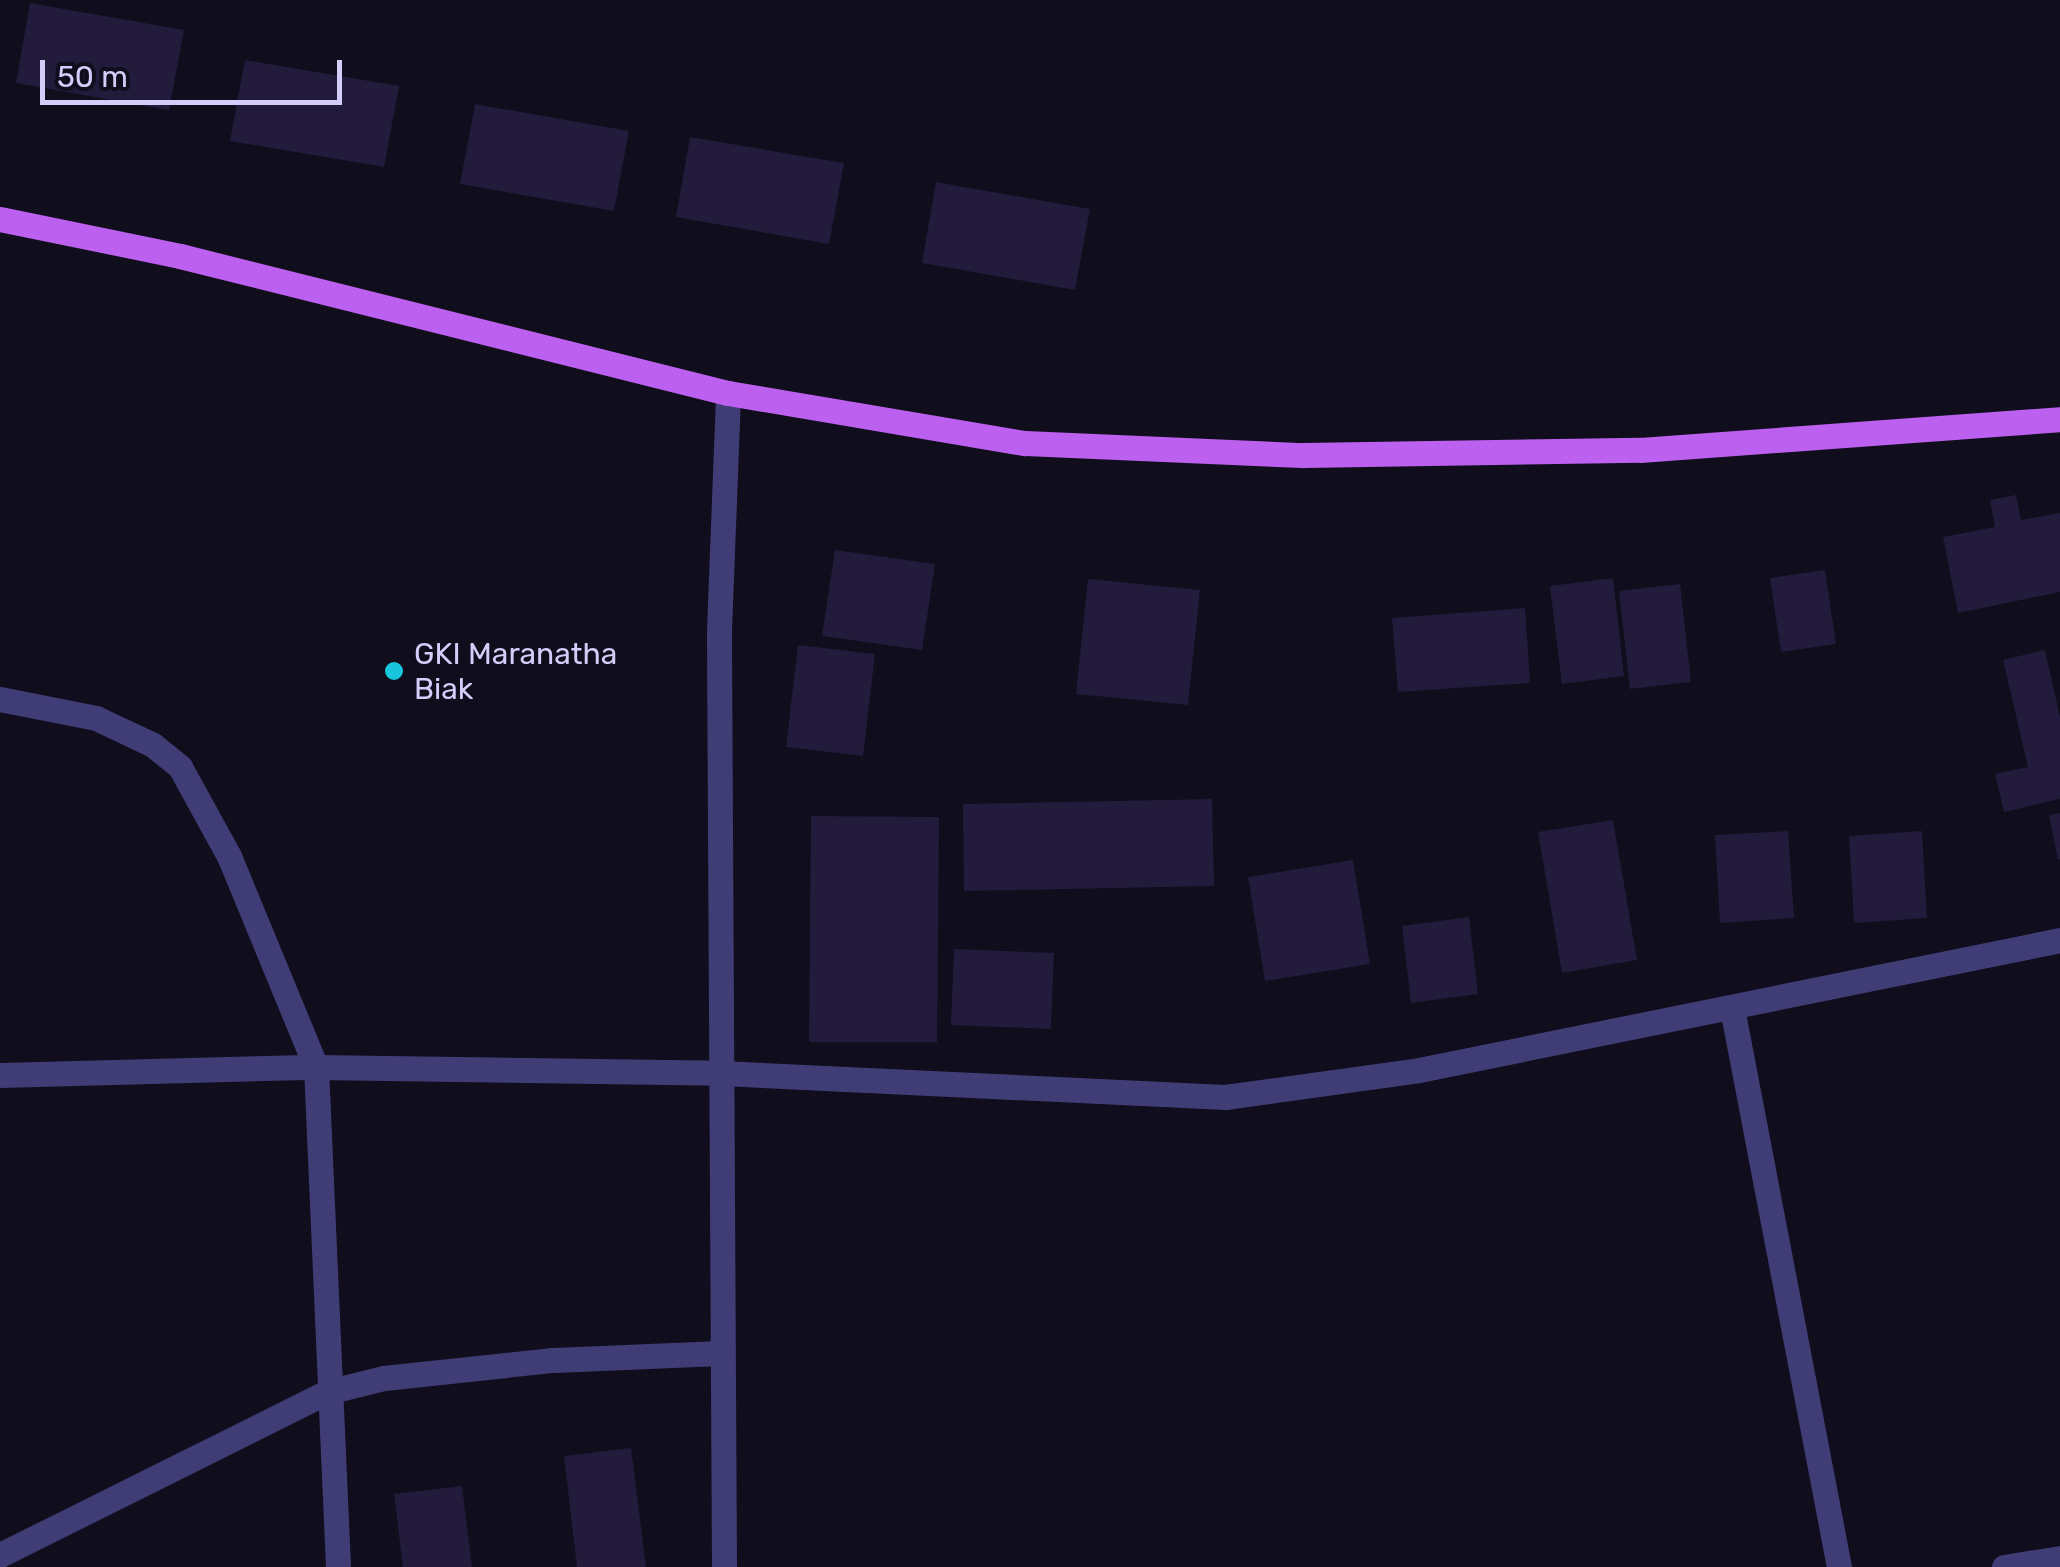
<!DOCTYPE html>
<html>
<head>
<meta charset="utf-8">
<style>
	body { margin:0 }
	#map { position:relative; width:2060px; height:1567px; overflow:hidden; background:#100d1c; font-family:Rubik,sans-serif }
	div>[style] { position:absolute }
	.building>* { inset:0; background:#221b3b }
	.minor>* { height:25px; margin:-12.5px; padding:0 12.5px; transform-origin:12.5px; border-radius:12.5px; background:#403d76 }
	.primary>* { height:25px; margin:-12.5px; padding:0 12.5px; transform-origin:12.5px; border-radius:12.5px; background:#bb60ef }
	.dots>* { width:28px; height:28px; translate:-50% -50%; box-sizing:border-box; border:5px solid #100d1c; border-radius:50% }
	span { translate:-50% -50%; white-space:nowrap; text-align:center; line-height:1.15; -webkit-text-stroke:9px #100d1c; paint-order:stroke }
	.poi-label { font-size:30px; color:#d3cdfa }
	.left { translate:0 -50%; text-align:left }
	.scale { position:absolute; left:40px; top:60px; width:302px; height:45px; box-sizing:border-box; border:5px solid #d3cdfa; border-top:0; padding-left:12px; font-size:30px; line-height:35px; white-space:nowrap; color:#d3cdfa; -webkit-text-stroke:8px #100d1c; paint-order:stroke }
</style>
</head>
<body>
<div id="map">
	<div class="building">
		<div style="clip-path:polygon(30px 3px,184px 30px,169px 110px,16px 83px)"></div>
		<div style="clip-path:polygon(245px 60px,399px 86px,384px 167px,230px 141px)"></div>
		<div style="clip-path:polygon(475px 104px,629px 131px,614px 211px,460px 184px)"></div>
		<div style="clip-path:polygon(690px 137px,844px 163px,829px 244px,676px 217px)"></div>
		<div style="clip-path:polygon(936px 182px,1090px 209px,1075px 290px,922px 263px)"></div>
		<div style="clip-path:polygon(2016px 495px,2021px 520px,2060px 513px,2060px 592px,1958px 613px,1943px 537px,1995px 527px,1990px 500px)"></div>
		<div style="clip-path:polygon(835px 550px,935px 564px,922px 650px,822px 636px)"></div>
		<div style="clip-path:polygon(1825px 570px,1836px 644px,1781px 652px,1770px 578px)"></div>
		<div style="clip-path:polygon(1613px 578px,1624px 676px,1562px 684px,1550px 586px)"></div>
		<div style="clip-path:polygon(1088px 579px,1200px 590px,1188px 705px,1076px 694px)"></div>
		<div style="clip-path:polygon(1680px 584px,1691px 682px,1630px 689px,1619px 591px)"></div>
		<div style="clip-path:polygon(1525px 608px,1530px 683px,1398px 692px,1392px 618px)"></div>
		<div style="clip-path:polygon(798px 645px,875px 654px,863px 756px,786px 747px)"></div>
		<div style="clip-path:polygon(2045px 650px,2060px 717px,2060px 799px,2004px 812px,1995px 774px,2028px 767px,2003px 660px)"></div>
		<div style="clip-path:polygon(1212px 799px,1214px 886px,964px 891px,963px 804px)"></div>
		<div style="clip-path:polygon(2060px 813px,2060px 859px,2058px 860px,2049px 815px)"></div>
		<div style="clip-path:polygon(811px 816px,939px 817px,937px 1042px,809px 1042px)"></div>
		<div style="clip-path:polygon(1613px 820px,1637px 960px,1562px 973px,1538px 832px)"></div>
		<div style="clip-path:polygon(1788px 831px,1794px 918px,1720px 923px,1715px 835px)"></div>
		<div style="clip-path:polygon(1922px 831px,1927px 918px,1854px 923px,1849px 836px)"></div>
		<div style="clip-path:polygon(1353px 860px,1370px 964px,1265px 981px,1248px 877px)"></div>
		<div style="clip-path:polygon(1469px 917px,1478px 994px,1411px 1003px,1402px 926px)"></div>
		<div style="clip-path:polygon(954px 949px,1054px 953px,1051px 1029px,951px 1025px)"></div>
		<div style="clip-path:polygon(631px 1448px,646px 1567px,577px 1567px,564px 1456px)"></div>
		<div style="clip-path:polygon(462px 1486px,472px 1567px,403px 1567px,394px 1494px)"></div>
	</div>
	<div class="minor">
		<div style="left:0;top:699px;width:98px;rotate:11.2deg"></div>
		<div style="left:96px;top:718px;width:63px;rotate:25.3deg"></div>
		<div style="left:153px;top:745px;width:35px;rotate:39deg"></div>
		<div style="left:180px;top:767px;width:102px;rotate:61.2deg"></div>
		<div style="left:229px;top:856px;width:228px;rotate:67.6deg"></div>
		<div style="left:316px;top:1067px;width:500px;rotate:87.48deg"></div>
		<div style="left:1732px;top:1008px;width:569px;rotate:79.16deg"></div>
		<div style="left:0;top:1075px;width:316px;rotate:-1.5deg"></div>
		<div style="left:316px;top:1067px;width:405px;rotate:0.8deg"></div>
		<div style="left:721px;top:1073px;width:505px;rotate:2.73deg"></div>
		<div style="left:1225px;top:1097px;width:196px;rotate:-7.9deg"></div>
		<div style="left:1419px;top:1070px;width:654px;rotate:-11.46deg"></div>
		<div style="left:0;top:1555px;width:365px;rotate:-26.5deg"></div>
		<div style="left:327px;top:1392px;width:59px;rotate:-13.8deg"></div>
		<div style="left:384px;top:1378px;width:170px;rotate:-6.1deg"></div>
		<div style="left:553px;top:1360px;width:168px;rotate:-2.4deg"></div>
		<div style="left:724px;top:1567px;width:937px;rotate:-90.31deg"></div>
		<div style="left:719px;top:630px;width:237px;rotate:-87.8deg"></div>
		<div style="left:2004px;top:1567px;width:57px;rotate:-9.1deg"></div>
	</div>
	<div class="primary">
		<div style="left:0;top:219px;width:184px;rotate:11.6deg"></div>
		<div style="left:180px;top:256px;width:565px;rotate:14.04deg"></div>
		<div style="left:728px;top:393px;width:301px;rotate:9.6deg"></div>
		<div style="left:1025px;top:443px;width:278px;rotate:2.5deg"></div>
		<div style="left:1303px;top:455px;width:337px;rotate:-0.9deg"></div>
		<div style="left:1640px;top:450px;width:421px;rotate:-4.2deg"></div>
	</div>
	<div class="dots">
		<div style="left:394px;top:671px;background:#17c6dc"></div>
	</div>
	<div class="poi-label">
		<span class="left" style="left:414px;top:671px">GKI Maranatha<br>Biak</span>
	</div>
	<div class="scale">50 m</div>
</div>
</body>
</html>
